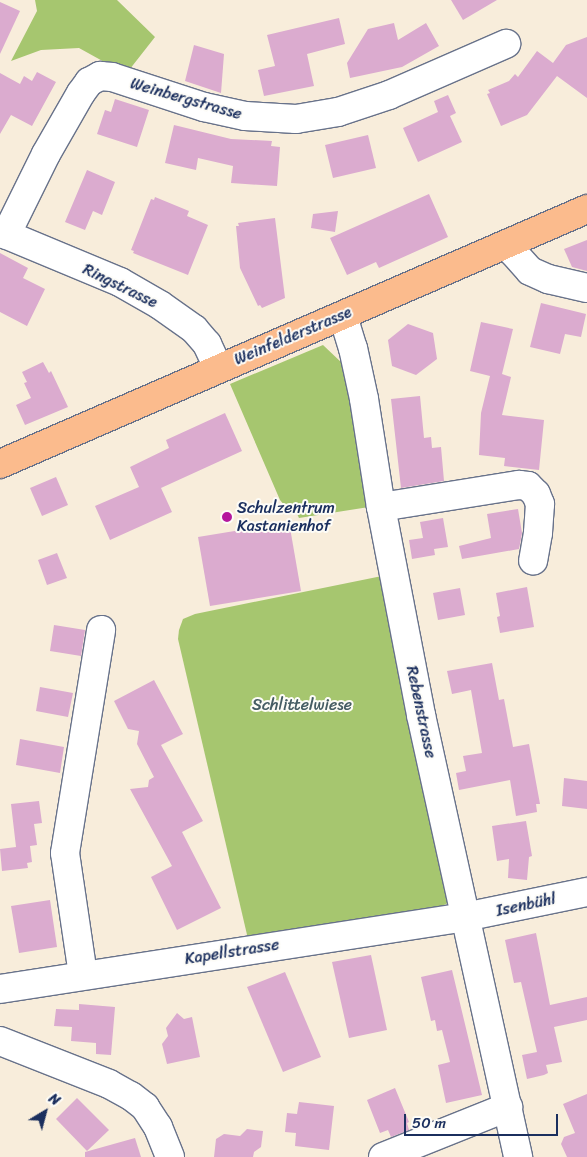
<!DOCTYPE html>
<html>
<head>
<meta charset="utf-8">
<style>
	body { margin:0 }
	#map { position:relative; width:587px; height:1157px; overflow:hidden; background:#f8eddb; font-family:Sriracha,sans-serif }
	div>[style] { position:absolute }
	.green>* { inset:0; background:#a6c66f }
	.building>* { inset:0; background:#dbabcf }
	.roads { filter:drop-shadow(1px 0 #68728a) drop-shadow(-1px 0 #68728a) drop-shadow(0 1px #68728a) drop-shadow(0 -1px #68728a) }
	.minor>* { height:28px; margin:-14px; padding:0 14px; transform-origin:14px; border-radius:14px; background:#fff }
	.major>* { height:28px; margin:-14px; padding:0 14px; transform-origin:14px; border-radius:14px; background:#fbbb8d }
	.dots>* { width:14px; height:14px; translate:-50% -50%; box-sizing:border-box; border:2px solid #fdfcf7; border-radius:50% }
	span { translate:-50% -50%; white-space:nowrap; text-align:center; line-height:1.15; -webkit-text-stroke:4px #fdfcf7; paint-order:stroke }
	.street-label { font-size:16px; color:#1b2f5e }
	.poi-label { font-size:16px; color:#1b2f5e }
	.left { translate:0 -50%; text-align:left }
	.park-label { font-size:16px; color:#455c63 }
	.north { position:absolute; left:20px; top:1087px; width:50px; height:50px; -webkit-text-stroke:4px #fdfcf7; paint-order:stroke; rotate:37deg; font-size:14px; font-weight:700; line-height:20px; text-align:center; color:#1b2f5e }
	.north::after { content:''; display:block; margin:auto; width:18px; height:22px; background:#1b2f5e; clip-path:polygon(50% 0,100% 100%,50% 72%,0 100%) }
	.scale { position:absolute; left:404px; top:1114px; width:154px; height:22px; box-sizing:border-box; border:2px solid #1b2f5e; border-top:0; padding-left:6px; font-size:15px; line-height:18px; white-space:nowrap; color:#1b2f5e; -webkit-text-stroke:4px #fdfcf7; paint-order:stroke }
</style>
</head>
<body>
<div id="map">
	<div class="green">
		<div style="clip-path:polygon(35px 0,117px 0,155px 37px,126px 74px,79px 48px,41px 50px,11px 61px,37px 11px)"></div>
		<div style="clip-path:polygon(323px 345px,343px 364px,369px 507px,299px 518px,293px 505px,285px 506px,280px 500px,230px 384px)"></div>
		<div style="clip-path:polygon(382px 576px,452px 894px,448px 903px,440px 907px,248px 939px,178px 639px,179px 630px,183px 619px,195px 614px)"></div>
	</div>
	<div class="building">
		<div style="clip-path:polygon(451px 0,497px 0,463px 20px)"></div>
		<div style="clip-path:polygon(0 2px,20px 11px,0 54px)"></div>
		<div style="clip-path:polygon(339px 18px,345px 44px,307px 54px,314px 86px,264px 96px,258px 70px,275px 66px,267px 35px)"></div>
		<div style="clip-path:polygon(394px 23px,398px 40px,426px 23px,439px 46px,402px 67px,350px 78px,347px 63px,368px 29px)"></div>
		<div style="clip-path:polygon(587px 37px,587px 98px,557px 76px,527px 115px,501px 126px,487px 94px,490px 93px,488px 90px,509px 81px,515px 74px,518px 77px,537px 51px,553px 63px,566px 45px)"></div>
		<div style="clip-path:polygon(194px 45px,224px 54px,221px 93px,185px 81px)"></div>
		<div style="clip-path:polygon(37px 72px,56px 82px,32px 126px,11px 115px,0 134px,0 73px,20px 84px,24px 76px,32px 81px)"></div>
		<div style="clip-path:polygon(448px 95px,456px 113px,450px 116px,462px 142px,418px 162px,403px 128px,438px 112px,434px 101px)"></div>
		<div style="clip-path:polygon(115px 99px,149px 110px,137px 147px,97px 134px,105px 110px,111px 112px)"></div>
		<div style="clip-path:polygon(174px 125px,231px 139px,272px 141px,271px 146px,280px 147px,277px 186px,231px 183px,233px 166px,198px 158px,196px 170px,165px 163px)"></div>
		<div style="clip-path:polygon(368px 135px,376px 168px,333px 178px,325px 145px)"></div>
		<div style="clip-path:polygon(87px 170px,115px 182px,102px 215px,93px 211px,85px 230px,65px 222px)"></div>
		<div style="clip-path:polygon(429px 194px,448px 237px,379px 268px,376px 262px,347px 275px,330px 238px)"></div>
		<div style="clip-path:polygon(155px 197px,189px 211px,187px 216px,208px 225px,188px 275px,133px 253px,134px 251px,131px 250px,151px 199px,154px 200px)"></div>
		<div style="clip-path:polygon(338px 211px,335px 232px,311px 228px,313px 214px)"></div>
		<div style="clip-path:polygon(275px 218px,285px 298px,262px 308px,260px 305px,258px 306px,240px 268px,236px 226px,239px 226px,238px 223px)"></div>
		<div style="clip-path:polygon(587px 240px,587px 271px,572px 267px,564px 249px)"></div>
		<div style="clip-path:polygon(0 253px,28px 268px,23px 278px,45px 289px,27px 326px,0 312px)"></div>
		<div style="clip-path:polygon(541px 303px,586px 314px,581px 337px,565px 334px,560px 354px,530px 347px)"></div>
		<div style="clip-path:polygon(481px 322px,513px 329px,502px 374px,511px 377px,502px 415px,544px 420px,539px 470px,504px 466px,505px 458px,479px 455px,481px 413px,490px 376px,470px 371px)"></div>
		<div style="clip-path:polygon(408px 324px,433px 333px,437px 359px,416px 375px,392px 366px,388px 340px)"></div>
		<div style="clip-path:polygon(43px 362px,49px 373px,51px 371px,68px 407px,25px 425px,16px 405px,31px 398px,24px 383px,27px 382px,22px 372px)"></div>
		<div style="clip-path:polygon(420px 396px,424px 438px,431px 437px,432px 448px,441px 447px,444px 481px,401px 488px,391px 399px)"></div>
		<div style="clip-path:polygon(225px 413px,242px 451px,161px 488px,172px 512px,110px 540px,95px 506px,139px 487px,130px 467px,169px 448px,166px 440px)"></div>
		<div style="clip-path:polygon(56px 477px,68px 505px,42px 516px,30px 488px)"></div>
		<div style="clip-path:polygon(518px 509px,522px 533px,519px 549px,462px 559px,459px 546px,491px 538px,487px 514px)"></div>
		<div style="clip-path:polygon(443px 518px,448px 547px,434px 549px,435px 555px,412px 559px,409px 540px,423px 538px,420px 522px)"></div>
		<div style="clip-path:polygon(289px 522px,301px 591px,210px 606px,198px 537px)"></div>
		<div style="clip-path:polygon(57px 553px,67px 578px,47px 585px,38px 560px)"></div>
		<div style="clip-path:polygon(527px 587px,534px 627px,500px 633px,497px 617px,500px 616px,496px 593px)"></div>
		<div style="clip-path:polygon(460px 588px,465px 615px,438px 620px,433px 593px)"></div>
		<div style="clip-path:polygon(54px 625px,85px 630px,81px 656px,50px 651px)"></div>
		<div style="clip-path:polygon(492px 663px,499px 700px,504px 699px,513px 747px,529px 744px,540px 804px,536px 804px,537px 812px,516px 816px,510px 780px,459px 790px,456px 773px,466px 771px,463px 756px,482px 753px,471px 690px,452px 694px,447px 671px)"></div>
		<div style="clip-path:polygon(154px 680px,183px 734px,161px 745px,203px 821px,182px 832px,221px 908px,177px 930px,151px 877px,172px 866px,130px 789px,148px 787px,149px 780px,154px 777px,137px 744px,139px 731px,128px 729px,114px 701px)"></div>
		<div style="clip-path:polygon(40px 687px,73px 693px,68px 717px,36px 711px)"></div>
		<div style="clip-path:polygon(20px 739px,64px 747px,60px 773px,16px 765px)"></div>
		<div style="clip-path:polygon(564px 778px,587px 781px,587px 809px,562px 806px)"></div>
		<div style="clip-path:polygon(39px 801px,42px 823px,34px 824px,37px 845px,30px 846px,32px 862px,27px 863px,28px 868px,2px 871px,0 849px,16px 847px,11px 804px)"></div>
		<div style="clip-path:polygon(526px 821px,532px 856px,529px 857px,527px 880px,508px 878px,509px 859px,497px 861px,492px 826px)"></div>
		<div style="clip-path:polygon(50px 900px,57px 947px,19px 953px,11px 906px)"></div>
		<div style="clip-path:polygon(536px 933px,550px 1005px,587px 997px,587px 1020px,554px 1027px,562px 1062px,546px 1065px,548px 1073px,544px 1075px,527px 1079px,522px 1055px,537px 1052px,521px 982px,514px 983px,505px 940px)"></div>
		<div style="clip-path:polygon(371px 955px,387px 1030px,349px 1038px,332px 962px)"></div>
		<div style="clip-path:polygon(452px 970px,482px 1095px,446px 1103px,438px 1065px,450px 1062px,442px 1030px,437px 1031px,435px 1020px,431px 1021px,421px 977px)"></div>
		<div style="clip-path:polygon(285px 972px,321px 1057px,283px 1072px,247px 987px)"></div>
		<div style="clip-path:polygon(79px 1004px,115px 1007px,111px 1055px,96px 1054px,96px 1043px,71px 1041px,72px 1027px,54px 1026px,56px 1009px,79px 1010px)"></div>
		<div style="clip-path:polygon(177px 1013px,184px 1019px,192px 1017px,200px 1057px,167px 1064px,162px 1044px,168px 1036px,166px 1028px)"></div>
		<div style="clip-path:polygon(395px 1088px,409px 1122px,407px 1123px,409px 1130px,391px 1137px,388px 1130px,380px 1133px,367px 1100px)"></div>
		<div style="clip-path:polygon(587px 1094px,587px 1157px,567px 1157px,561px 1144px,564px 1137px,575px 1133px,563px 1104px)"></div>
		<div style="clip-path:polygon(77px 1098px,109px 1130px,87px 1151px,56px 1119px)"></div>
		<div style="clip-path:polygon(299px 1102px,334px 1106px,329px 1150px,295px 1146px,296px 1133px,285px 1132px,287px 1113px,297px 1114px)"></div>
		<div style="clip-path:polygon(247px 1129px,263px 1131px,261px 1147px,254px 1152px,253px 1157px,214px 1157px,216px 1139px,224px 1134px,240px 1136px)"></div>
		<div style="clip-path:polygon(135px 1138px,141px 1157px,85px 1157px,85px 1152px)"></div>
	</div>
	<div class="roads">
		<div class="minor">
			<div style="left:0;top:232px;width:130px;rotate:22.6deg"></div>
			<div style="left:120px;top:282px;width:46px;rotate:29.9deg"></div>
			<div style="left:160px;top:305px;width:42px;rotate:35.2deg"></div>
			<div style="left:194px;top:329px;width:20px;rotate:49deg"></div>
			<div style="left:207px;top:344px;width:26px;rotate:65deg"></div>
			<div style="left:6px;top:235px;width:90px;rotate:-63.7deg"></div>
			<div style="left:46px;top:154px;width:70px;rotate:-60.2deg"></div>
			<div style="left:81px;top:93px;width:14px;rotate:-54deg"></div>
			<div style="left:89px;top:82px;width:13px;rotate:-29deg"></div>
			<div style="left:100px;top:76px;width:12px;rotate:5deg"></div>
			<div style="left:112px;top:77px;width:97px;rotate:18.1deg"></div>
			<div style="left:204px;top:107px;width:42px;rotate:12.4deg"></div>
			<div style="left:245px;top:116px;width:51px;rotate:3.4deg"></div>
			<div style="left:296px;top:119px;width:43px;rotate:-9.5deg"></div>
			<div style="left:338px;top:112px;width:54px;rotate:-18.4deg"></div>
			<div style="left:389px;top:95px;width:128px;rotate:-23.6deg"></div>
			<div style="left:509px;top:243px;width:10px;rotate:66deg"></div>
			<div style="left:513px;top:252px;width:25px;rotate:48deg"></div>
			<div style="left:530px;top:271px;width:20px;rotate:24deg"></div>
			<div style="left:548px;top:279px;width:40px;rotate:13deg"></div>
			<div style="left:343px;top:316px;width:34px;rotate:73deg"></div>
			<div style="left:353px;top:348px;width:52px;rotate:77.8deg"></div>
			<div style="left:364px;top:399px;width:109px;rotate:81.1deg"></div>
			<div style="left:381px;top:507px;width:212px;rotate:79.1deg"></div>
			<div style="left:421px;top:715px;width:453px;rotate:77.6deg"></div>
			<div style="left:381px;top:507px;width:140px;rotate:-9.1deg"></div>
			<div style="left:519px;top:485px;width:9px;rotate:6deg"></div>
			<div style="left:528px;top:486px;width:11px;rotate:45deg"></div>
			<div style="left:536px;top:494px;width:11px;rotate:68deg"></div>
			<div style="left:540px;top:504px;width:29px;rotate:94deg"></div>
			<div style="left:538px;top:533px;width:28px;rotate:100deg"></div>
			<div style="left:83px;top:975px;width:123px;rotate:-98.4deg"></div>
			<div style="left:65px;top:853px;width:226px;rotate:-80.8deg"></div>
			<div style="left:0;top:989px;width:471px;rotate:-8.8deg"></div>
			<div style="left:465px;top:917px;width:125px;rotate:-11.6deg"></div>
			<div style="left:0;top:1041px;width:117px;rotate:21.5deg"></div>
			<div style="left:109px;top:1084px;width:25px;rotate:29deg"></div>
			<div style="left:131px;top:1096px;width:18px;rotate:38deg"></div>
			<div style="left:145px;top:1107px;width:24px;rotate:57deg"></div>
			<div style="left:158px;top:1127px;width:32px;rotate:68deg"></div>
			<div style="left:383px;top:1157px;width:135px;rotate:-21.8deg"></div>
		</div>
		<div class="major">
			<div style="left:0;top:464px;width:640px;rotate:-23.48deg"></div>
		</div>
	</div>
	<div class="dots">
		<div style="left:227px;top:517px;background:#b5179e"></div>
	</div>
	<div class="street-label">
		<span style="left:186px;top:99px;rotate:16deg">Weinbergstrasse</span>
		<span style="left:120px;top:286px;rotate:26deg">Ringstrasse</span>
		<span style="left:293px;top:336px;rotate:-23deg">Weinfelderstrasse</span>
		<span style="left:421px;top:712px;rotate:78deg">Rebenstrasse</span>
		<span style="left:526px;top:905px;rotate:-12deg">Isenbühl</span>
		<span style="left:232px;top:952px;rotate:-9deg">Kapellstrasse</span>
	</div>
	<div class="poi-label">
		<span class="left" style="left:237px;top:517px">Schulzentrum<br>Kastanienhof</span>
	</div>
	<div class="park-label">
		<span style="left:302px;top:705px">Schlittelwiese</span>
	</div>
	<div class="north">N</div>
	<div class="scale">50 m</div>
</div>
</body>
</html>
